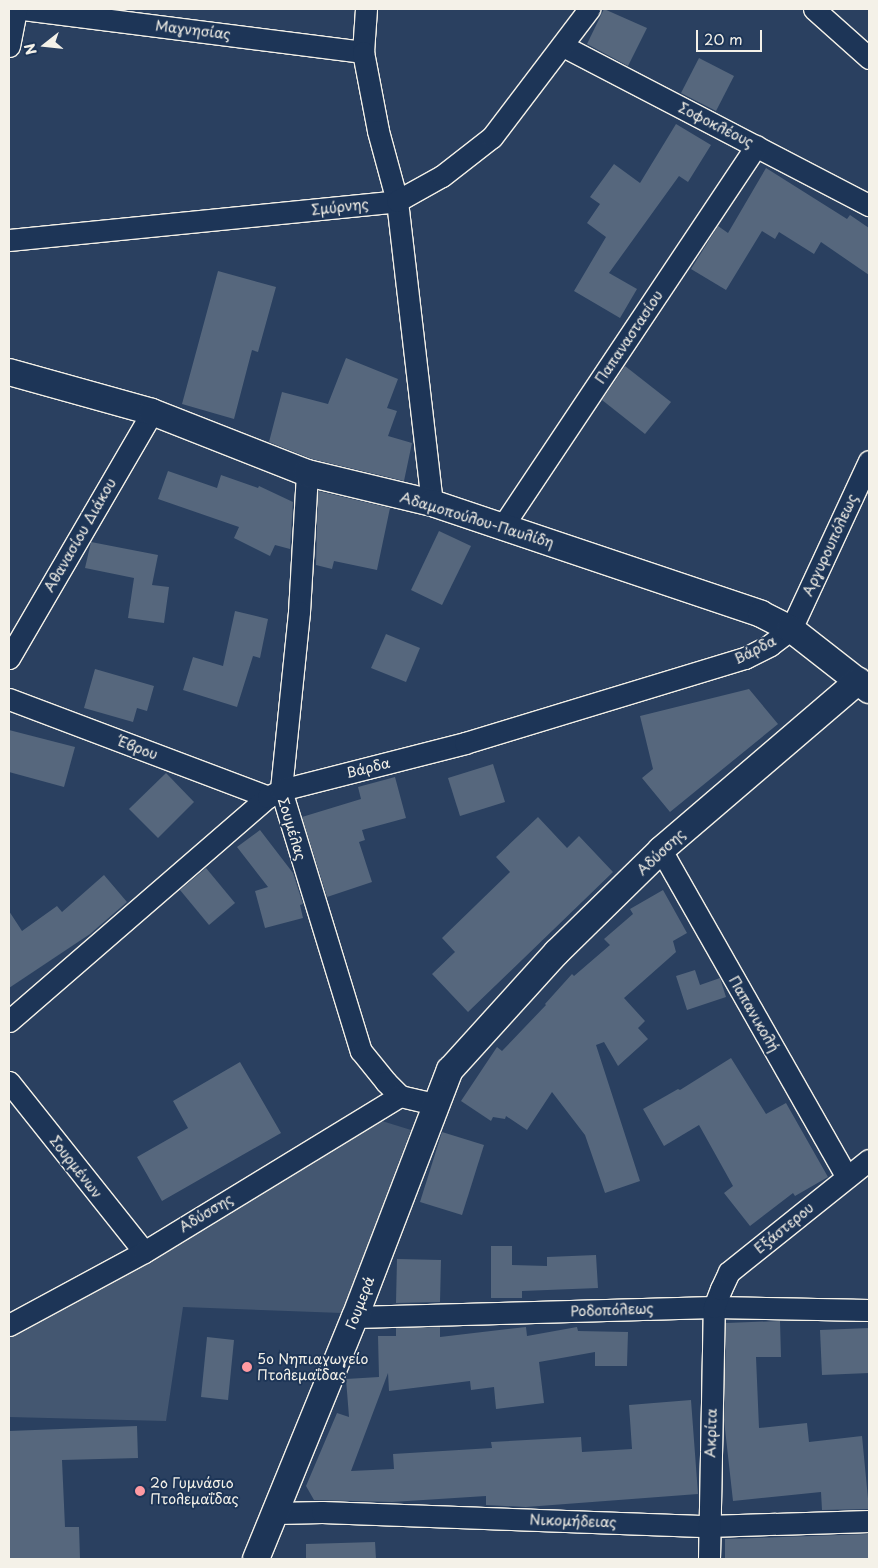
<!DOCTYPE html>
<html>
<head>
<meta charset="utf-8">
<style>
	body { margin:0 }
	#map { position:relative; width:878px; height:1568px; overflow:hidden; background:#2a4060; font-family:"Playpen Sans",sans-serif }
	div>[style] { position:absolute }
	.green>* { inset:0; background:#445771 }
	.building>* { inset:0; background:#56677d }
	.roads { filter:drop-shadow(1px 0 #f4f1e8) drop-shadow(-1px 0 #f4f1e8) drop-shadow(0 1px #f4f1e8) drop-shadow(0 -1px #f4f1e8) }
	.minor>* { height:21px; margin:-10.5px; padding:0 10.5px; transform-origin:10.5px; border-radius:10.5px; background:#1d3557 }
	.tertiary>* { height:26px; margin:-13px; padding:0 13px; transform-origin:13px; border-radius:13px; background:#1d3557 }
	.dots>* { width:14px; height:14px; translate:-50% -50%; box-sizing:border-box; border:2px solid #1d3557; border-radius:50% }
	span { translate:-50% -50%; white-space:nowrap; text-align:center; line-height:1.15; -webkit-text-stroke:4px #1d3557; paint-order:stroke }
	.street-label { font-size:14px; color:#f4f1e8 }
	.poi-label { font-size:14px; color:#f4f1e8 }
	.left { translate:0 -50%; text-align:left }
	.frame { position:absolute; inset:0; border:10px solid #f4f1e8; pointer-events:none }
	.north { position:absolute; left:20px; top:20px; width:50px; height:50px; -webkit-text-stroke:4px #1d3557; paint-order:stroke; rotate:254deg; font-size:14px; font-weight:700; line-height:20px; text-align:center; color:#f4f1e8 }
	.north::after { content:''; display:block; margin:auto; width:18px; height:22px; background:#f4f1e8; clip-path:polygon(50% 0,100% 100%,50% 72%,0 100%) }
	.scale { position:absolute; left:696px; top:30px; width:66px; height:22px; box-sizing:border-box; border:2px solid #f4f1e8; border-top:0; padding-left:6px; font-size:15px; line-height:18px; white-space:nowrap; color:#f4f1e8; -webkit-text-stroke:4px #1d3557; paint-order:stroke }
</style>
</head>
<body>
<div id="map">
	<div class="green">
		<div style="clip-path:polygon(382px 1121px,411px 1130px,342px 1313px,183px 1307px,166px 1421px,9px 1417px,9px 1335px)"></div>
	</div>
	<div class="building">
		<div style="clip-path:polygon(604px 9px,647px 28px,628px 66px,587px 44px)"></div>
		<div style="clip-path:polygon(699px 58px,734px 76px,716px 111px,681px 93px)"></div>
		<div style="clip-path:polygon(676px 124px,711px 145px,688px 182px,679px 176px,609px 273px,637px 289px,620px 318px,574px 291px,606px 237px,587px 223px,600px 204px,590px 197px,614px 164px,640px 183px)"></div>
		<div style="clip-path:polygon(766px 168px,847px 219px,850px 215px,869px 228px,869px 275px,821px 242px,814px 254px,779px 232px,775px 239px,762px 231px,726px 290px,691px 269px,718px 226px,728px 233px)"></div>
		<div style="clip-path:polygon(218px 271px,276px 287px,258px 352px,252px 350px,234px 419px,182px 404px)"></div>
		<div style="clip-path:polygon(346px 358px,398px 379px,387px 408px,397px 411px,388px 436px,412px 443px,404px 481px,312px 459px,269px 442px,282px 392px,328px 404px)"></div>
		<div style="clip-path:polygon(625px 366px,671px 402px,645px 434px,602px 400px)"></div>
		<div style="clip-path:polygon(168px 471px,217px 488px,221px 475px,258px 488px,259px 486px,293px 502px,290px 549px,275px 545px,270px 556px,234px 538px,239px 527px,158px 499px)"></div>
		<div style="clip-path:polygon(318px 491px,390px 508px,377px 570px,334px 561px,332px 569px,316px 565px)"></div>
		<div style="clip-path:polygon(439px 531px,471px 546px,442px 605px,411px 590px)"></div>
		<div style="clip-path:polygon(91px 542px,158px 555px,152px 585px,169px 587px,164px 623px,128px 618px,134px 578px,85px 568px)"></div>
		<div style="clip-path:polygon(235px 611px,268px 619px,260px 658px,253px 656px,237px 707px,183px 690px,193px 657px,223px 666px)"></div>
		<div style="clip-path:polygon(386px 634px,420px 648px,406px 682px,371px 668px)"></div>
		<div style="clip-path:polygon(95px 669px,154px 686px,147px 711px,137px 708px,133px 722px,84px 708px)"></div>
		<div style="clip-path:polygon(749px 689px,778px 724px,670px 812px,642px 778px,653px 769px,640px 716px)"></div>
		<div style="clip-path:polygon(9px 730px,75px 747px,64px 787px,9px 772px)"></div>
		<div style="clip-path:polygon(493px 764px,505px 802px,460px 816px,448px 778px)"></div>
		<div style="clip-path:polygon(166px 773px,194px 802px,158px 838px,129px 809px)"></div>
		<div style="clip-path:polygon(395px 777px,406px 818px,362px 830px,365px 840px,359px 842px,372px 882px,327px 897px,302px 817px,361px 799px,358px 787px)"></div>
		<div style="clip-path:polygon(538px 817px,567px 848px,579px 836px,613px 872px,468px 1012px,432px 974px,455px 952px,442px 938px,510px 872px,496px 857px)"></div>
		<div style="clip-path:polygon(260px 830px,293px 873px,303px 904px,300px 905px,303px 918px,265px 928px,255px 891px,268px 887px,237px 847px)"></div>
		<div style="clip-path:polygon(206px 868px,235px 903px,209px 925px,180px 890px)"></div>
		<div style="clip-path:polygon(104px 875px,127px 902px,90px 934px,9px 988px,9px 911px,22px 931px,57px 906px,62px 912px)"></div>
		<div style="clip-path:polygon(663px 890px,687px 933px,673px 941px,676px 952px,624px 998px,645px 1021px,638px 1028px,648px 1039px,618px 1066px,604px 1042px,596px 1045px,640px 1181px,605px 1193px,585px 1135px,552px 1092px,527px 1130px,506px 1116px,505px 1119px,493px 1117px,491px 1121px,461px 1101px,497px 1047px,502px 1051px,546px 1005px,545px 1004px,572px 974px,574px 976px,610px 945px,604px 939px,633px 914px,630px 909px)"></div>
		<div style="clip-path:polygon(695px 970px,700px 985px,720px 978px,726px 997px,687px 1010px,676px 976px)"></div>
		<div style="clip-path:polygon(731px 1058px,766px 1114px,786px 1103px,828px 1177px,795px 1196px,793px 1193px,750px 1226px,724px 1193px,733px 1186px,699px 1125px,664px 1146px,643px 1109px,678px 1089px,680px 1090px)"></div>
		<div style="clip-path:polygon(240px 1062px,281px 1133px,162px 1201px,137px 1157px,188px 1128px,173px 1101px)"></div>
		<div style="clip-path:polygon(442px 1132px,484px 1145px,462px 1215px,420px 1202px)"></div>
		<div style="clip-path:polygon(491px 1246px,512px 1246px,512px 1265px,547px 1266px,547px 1257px,596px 1255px,598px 1288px,522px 1291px,522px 1298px,491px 1298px)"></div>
		<div style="clip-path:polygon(397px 1259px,441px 1260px,440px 1302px,396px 1303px)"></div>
		<div style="clip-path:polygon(780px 1321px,781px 1357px,756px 1357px,759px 1428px,807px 1423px,809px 1442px,862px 1436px,869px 1509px,822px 1510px,821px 1492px,733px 1501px,724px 1420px,726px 1323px)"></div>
		<div style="clip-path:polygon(440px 1327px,440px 1337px,526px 1327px,527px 1336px,577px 1327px,578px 1331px,628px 1332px,627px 1366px,595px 1366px,595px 1352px,539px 1362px,544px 1403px,496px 1409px,494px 1387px,471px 1390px,470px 1381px,389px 1391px,388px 1373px,351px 1471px,394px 1469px,393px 1454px,492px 1448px,491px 1442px,581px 1437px,582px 1452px,632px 1449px,629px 1405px,691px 1400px,698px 1494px,526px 1507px,486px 1505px,486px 1496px,392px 1502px,314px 1500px,306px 1486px,337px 1413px,349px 1417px,346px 1379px,379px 1377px,378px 1336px,396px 1336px,396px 1328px)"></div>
		<div style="clip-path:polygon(869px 1328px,869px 1373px,822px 1375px,820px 1330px)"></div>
		<div style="clip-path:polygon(207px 1337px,234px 1340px,228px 1400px,201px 1397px)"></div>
		<div style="clip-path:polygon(137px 1426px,138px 1458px,62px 1460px,65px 1527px,79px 1527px,80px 1559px,9px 1559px,9px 1431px)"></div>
		<div style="clip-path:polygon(869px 1534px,869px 1559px,725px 1559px,725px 1539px)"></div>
		<div style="clip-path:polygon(375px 1542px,376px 1559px,306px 1559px,306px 1544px)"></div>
	</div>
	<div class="roads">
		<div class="minor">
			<div style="left:23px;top:9px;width:343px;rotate:7.2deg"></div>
			<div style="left:366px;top:9px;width:43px;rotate:94deg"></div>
			<div style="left:363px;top:52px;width:80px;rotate:79.2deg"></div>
			<div style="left:378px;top:131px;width:73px;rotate:74.8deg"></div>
			<div style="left:397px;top:201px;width:304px;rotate:83.4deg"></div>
			<div style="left:814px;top:9px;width:74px;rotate:41.7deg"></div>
			<div style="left:9px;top:46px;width:38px;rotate:-79deg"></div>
			<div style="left:563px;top:46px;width:345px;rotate:27.5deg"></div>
			<div style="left:9px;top:240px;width:390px;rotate:-5.7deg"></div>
			<div style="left:397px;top:201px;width:51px;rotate:-29.1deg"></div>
			<div style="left:442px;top:176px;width:63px;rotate:-38deg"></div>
			<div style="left:492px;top:137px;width:161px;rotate:-52.8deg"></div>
			<div style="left:307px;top:473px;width:139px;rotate:93.3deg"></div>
			<div style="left:299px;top:612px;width:179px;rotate:95.8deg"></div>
			<div style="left:281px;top:790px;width:273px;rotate:73deg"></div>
			<div style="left:361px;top:1051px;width:40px;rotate:51deg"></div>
			<div style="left:386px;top:1082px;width:20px;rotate:45deg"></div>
			<div style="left:400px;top:1096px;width:37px;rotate:13deg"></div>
			<div style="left:502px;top:527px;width:458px;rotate:-56.3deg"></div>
			<div style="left:9px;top:658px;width:285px;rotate:-59.8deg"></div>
			<div style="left:9px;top:699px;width:277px;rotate:20.7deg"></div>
			<div style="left:661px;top:850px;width:376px;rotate:60.4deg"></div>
			<div style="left:9px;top:1021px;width:342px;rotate:-40.9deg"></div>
			<div style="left:268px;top:797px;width:15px;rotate:-28deg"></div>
			<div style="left:281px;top:790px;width:190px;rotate:-14.3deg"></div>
			<div style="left:465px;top:743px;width:293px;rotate:-16.9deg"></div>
			<div style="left:745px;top:658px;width:28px;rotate:-27deg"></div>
			<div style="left:770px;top:645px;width:26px;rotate:-37deg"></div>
			<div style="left:791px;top:629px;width:185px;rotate:-65.1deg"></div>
			<div style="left:9px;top:1082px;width:217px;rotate:51.5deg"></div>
			<div style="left:355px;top:1317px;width:359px;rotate:-1.6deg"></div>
			<div style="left:714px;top:1307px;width:155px;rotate:1.1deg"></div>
			<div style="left:9px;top:1325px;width:153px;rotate:-28.4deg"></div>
			<div style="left:144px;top:1252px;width:300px;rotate:-31.4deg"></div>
			<div style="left:276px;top:1513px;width:46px;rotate:-1.2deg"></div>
			<div style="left:322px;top:1512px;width:386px;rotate:2.1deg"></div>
			<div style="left:708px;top:1526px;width:161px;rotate:-1.8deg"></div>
			<div style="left:709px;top:1559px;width:252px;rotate:-88.9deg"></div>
			<div style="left:714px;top:1307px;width:19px;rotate:-69deg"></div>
			<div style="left:721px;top:1289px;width:19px;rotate:-65deg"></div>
			<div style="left:729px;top:1272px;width:179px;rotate:-38.7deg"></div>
		</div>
		<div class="tertiary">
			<div style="left:9px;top:372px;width:148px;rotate:15.6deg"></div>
			<div style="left:152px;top:412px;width:167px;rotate:21.5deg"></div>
			<div style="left:307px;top:473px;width:129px;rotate:13.5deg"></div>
			<div style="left:432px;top:503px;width:347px;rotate:18.6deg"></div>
			<div style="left:761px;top:614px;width:34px;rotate:27deg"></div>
			<div style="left:791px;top:629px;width:99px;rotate:38deg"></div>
			<div style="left:256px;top:1559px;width:261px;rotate:-67.8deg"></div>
			<div style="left:355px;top:1317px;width:265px;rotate:-69deg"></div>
			<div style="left:450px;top:1070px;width:159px;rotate:-47.8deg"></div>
			<div style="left:557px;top:952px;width:146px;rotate:-44.4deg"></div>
			<div style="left:661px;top:850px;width:260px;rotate:-40.6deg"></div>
		</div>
	</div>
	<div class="dots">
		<div style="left:247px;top:1367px;background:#ff9aa2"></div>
		<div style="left:140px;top:1491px;background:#ff9aa2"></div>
	</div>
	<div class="street-label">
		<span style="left:193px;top:30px;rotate:7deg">Μαγνησίας</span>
		<span style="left:716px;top:125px;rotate:27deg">Σοφοκλέους</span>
		<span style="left:340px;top:207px;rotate:-6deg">Σμύρνης</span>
		<span style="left:629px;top:337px;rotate:-56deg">Παπαναστασίου</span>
		<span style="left:477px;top:520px;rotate:17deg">Αδαμοπούλου-Παυλίδη</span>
		<span style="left:80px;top:535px;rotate:-60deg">Αθανασίου Διάκου</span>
		<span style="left:830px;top:545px;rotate:-65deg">Αργυρουπόλεως</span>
		<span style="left:755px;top:650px;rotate:-27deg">Βάρδα</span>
		<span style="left:138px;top:748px;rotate:21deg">Έβρου</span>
		<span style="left:368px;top:768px;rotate:-14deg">Βάρδα</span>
		<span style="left:292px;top:829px;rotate:73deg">Σουμέλας</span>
		<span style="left:661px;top:852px;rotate:-43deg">Αδύσσης</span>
		<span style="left:754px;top:1014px;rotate:60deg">Παπανικολή</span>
		<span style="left:76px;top:1167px;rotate:52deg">Σουρμένων</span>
		<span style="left:206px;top:1213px;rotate:-31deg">Αδύσσης</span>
		<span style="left:784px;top:1228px;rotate:-39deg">Εξάστερου</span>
		<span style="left:360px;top:1303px;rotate:-69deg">Γουμερά</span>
		<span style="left:612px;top:1310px;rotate:-2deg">Ροδοπόλεως</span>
		<span style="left:711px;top:1433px;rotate:-88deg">Ακρίτα</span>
		<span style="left:573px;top:1521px;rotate:2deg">Νικομήδειας</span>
	</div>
	<div class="poi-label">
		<span class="left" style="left:257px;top:1367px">5ο Νηπιαγωγείο<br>Πτολεμαΐδας</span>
		<span class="left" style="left:150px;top:1491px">2ο Γυμνάσιο<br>Πτολεμαΐδας</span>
	</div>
	<div class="frame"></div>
	<div class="north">N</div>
	<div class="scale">20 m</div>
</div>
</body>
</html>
